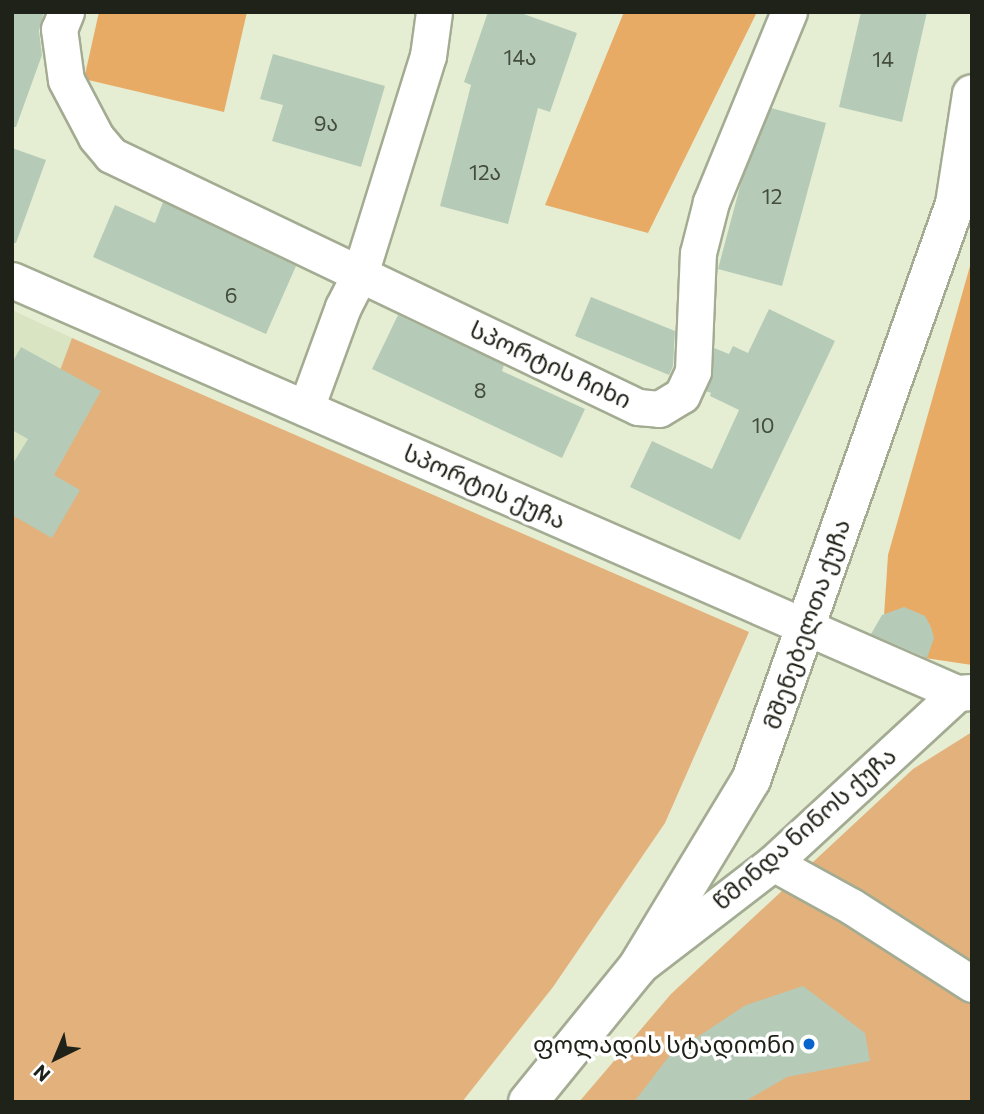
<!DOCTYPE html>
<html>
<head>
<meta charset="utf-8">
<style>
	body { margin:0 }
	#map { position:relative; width:984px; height:1114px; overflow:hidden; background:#e5eed3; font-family:Commissioner,"Noto Sans Georgian",sans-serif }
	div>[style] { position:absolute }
	.built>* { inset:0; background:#d9e4c2 }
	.green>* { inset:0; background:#e3b17b }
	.forest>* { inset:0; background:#e7ab66 }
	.building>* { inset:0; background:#b5cbb8 }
	.roads { filter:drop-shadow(2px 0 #a3ac93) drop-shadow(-2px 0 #a3ac93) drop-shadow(0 2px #a3ac93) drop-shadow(0 -2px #a3ac93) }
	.minor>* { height:35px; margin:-17.5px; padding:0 17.5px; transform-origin:17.5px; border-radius:17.5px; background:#fff }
	.major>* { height:38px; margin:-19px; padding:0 19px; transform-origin:19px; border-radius:19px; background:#fff }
	.dots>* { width:19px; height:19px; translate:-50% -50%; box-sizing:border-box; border:4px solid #fff; border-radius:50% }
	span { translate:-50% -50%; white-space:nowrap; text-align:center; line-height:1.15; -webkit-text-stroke:7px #fff; paint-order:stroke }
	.number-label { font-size:21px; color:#444c40 }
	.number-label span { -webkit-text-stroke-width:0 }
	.street-label { font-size:24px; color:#1f2218 }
	.poi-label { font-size:24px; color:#1f2218 }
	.right { translate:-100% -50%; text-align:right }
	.frame { position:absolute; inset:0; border:14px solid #1f2218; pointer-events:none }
	.north { position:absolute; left:21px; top:1023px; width:70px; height:70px; -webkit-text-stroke:5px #fff; paint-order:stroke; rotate:223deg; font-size:19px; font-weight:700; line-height:28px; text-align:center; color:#1f2218 }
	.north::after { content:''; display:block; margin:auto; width:24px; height:32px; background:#1f2218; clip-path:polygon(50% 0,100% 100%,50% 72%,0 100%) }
</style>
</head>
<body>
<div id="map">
	<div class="built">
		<div style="clip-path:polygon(12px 310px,72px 338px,12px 500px)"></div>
	</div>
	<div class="green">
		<div style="clip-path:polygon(72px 338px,749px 632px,665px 823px,553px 987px,462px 1102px,12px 1102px,12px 500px)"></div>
		<div style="clip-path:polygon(972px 732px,972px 1102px,579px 1102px,671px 994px,913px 769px)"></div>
	</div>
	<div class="forest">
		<div style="clip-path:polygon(99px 12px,247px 12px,224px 112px,84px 79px)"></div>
		<div style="clip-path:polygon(624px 12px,757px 12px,648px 233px,545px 205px)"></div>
		<div style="clip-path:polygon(972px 259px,970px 433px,972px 665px,925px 658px,884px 616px,888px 555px)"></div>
	</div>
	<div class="building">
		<div style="clip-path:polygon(12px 12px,44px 12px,39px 31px,42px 55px,16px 127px,12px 127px)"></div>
		<div style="clip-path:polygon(488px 12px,518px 12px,577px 33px,550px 112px,538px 108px,508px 224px,440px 206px,471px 85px,464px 82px)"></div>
		<div style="clip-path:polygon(861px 12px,927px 12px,902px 122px,839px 107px)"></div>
		<div style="clip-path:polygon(273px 54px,385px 86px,361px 167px,272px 141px,283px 105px,260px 99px)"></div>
		<div style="clip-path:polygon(771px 108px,826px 123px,782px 286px,718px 269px,742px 179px)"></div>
		<div style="clip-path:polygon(12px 148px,46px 160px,16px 243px,12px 243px)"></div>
		<div style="clip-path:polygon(163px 202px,296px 266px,266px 334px,93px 257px,115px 205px,155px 223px)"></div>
		<div style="clip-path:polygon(591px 297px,675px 331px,673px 366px,669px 375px,575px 336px)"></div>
		<div style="clip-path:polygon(769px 309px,835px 341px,740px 540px,630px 487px,652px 441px,712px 469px,739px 410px,710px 396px,711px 393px,706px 391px,713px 372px,714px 348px,729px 354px,733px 346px,748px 353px)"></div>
		<div style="clip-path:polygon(398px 315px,504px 365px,502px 371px,585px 409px,562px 458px,372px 369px)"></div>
		<div style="clip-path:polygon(21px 347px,101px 391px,54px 475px,80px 490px,52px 538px,12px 515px,12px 465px,28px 439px,12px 430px,12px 363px)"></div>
		<div style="clip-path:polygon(904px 607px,925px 616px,931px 627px,934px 638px,927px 658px,871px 634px,882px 615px)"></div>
		<div style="clip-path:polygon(803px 986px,865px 1033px,870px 1061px,787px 1077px,744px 1102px,634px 1102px,670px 1055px,746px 1005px)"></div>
	</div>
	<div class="roads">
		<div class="minor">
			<div style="left:66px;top:12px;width:18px;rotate:112deg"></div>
			<div style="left:59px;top:29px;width:51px;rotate:82.2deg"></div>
			<div style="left:66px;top:80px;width:64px;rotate:62.2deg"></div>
			<div style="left:96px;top:137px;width:23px;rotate:50deg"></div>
			<div style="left:111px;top:155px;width:584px;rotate:25.56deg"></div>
			<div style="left:638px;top:407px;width:21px;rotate:5deg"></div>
			<div style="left:659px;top:409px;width:27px;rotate:-31deg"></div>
			<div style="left:682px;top:395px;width:26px;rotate:-65deg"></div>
			<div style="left:693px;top:371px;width:118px;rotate:-87.6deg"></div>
			<div style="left:698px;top:253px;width:53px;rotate:-75.7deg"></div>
			<div style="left:711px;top:202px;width:205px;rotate:-67.7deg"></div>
			<div style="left:12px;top:280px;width:1031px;rotate:23.61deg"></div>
			<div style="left:306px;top:408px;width:108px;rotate:-69.9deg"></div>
			<div style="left:343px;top:307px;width:37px;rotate:-63deg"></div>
			<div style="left:360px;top:274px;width:228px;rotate:-72.7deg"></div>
			<div style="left:428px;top:56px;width:44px;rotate:-82.2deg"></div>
			<div style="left:773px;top:863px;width:89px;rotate:28.9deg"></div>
			<div style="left:851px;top:906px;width:144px;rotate:32.8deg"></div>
			<div style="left:642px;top:964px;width:165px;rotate:-37.6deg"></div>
			<div style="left:773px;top:863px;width:251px;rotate:-42.7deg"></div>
			<div style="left:957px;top:693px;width:15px;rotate:-4deg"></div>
		</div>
		<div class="major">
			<div style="left:528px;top:1102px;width:173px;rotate:-50.9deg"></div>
			<div style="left:637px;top:968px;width:220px;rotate:-58.8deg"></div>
			<div style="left:751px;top:780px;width:611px;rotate:-70.5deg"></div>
			<div style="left:955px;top:204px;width:111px;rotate:-81.2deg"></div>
		</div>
	</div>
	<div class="dots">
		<div style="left:809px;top:1044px;background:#0864cd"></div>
	</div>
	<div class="number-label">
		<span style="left:520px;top:57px">14ა</span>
		<span style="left:883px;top:59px">14</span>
		<span style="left:326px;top:123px">9ა</span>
		<span style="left:485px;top:172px">12ა</span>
		<span style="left:772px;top:196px">12</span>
		<span style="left:231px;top:295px">6</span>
		<span style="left:480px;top:390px">8</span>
		<span style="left:763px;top:425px">10</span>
	</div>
	<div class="street-label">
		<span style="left:551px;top:364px;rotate:25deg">სპორტის ჩიხი</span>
		<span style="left:485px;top:486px;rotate:24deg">სპორტის ქუჩა</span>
		<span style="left:806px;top:624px;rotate:-71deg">მშენებელთა ქუჩა</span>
		<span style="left:804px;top:828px;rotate:-41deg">წმინდა ნინოს ქუჩა</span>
	</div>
	<div class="poi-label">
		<span class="right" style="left:795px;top:1044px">ფოლადის სტადიონი</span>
	</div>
	<div class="frame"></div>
	<div class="north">N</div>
</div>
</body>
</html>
